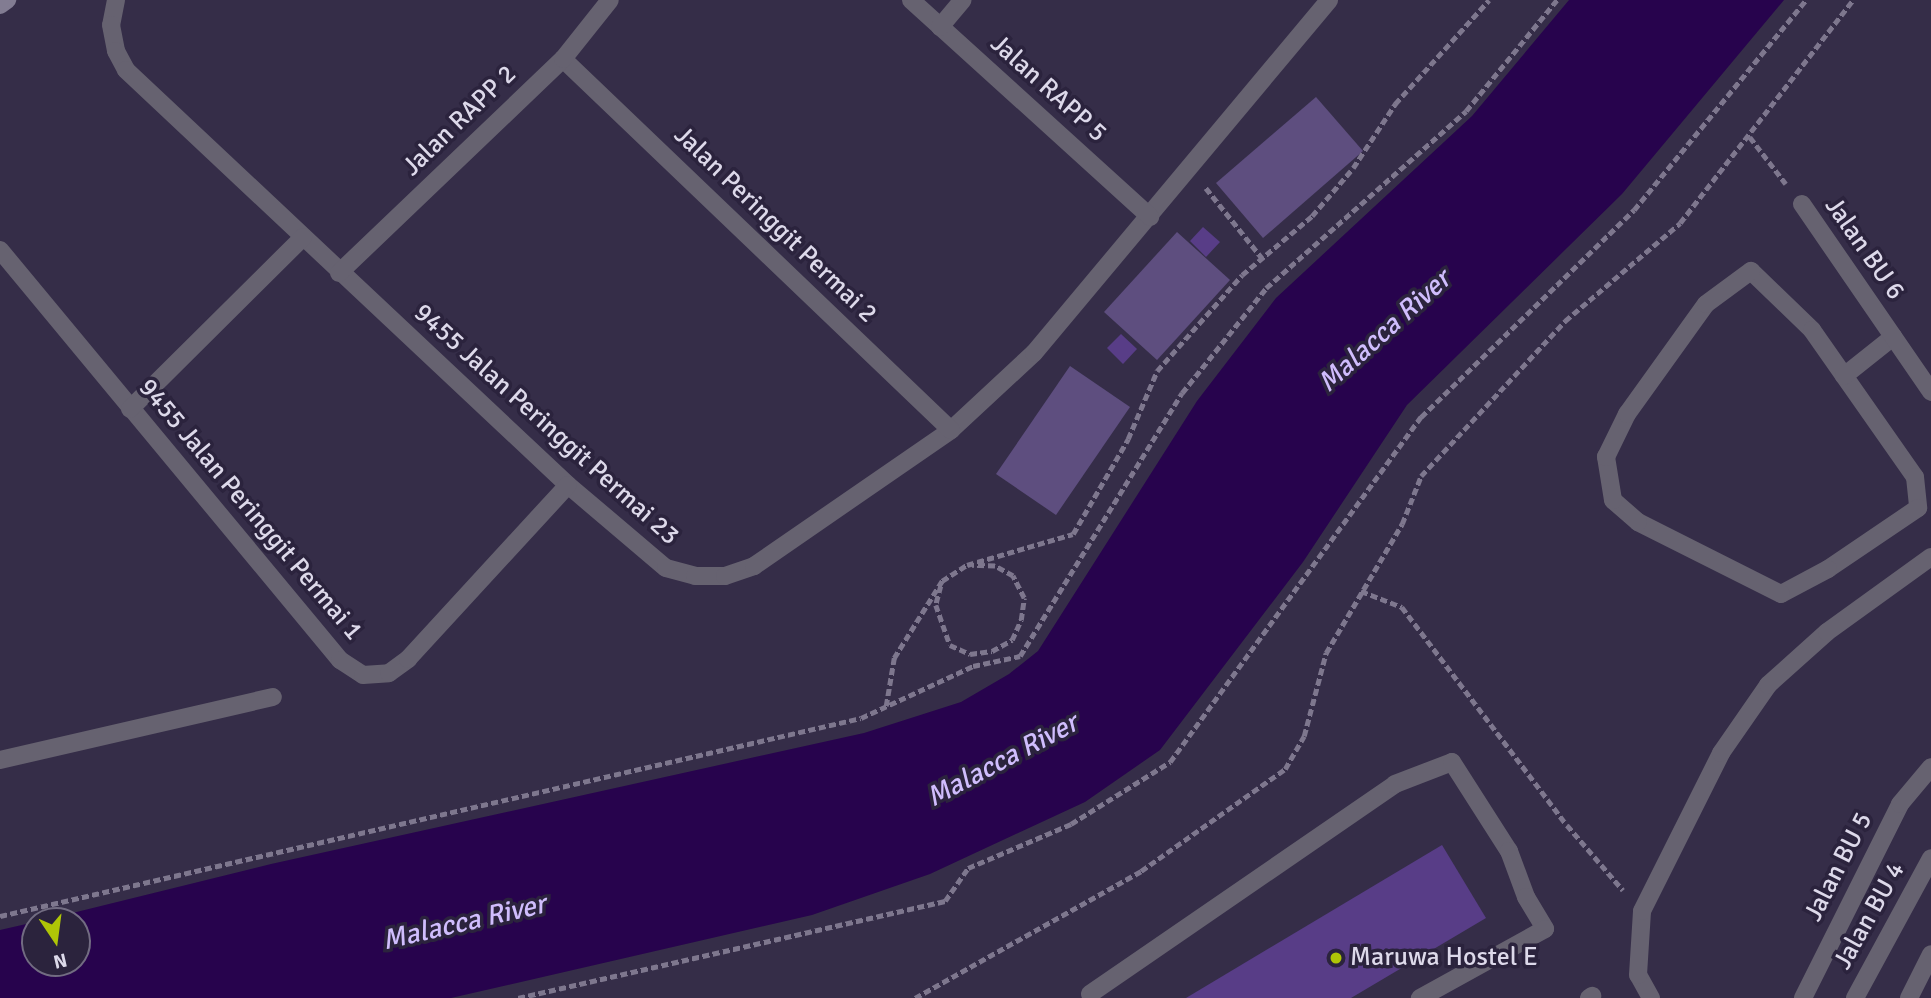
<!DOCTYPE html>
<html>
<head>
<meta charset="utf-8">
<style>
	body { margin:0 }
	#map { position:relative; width:1931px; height:998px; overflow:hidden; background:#352d48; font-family:Signika,sans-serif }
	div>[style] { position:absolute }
	.green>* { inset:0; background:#5e4e7f }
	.water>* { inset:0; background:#27034d }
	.building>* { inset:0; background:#583d87 }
	.path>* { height:4.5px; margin-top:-2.25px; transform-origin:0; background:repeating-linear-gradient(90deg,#7e778e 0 7px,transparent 0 10.5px) }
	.lane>* { height:18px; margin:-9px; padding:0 9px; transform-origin:9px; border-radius:9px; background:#666270 }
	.street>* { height:18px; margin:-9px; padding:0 9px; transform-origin:9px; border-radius:9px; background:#666270 }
	.secondary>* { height:18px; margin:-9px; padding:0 9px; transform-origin:9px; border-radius:9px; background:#827c92 }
	.dots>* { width:19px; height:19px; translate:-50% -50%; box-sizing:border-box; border:4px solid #2b233d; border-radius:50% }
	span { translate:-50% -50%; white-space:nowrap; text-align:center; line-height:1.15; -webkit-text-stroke:7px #2b233d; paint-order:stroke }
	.street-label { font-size:26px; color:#ddd9ea }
	.poi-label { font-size:26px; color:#ddd9ea }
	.left { translate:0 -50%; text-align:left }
	.water-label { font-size:28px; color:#d0bdfd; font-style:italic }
	.north { position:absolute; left:21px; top:907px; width:70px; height:70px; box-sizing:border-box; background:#2b233d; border:2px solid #726c82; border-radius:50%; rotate:167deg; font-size:19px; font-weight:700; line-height:28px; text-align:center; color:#ddd9ea }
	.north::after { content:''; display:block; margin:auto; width:24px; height:32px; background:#afc507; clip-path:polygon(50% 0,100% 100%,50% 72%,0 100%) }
</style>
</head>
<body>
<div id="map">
	<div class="green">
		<div style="clip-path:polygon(1316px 97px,1363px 151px,1263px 238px,1216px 183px)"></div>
		<div style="clip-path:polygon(1177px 232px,1230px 280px,1157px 360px,1104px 312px)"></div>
		<div style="clip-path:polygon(1070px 366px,1130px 407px,1056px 515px,996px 474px)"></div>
	</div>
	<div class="water">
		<div style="clip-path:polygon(1569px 0,1784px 0,1622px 194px,1407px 405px,1303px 562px,1160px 750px,1085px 802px,930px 874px,812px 915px,451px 998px,0 998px,0 930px,35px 922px,35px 963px,77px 963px,77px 921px,40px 921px,271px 864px,864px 733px,961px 702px,1009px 674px,1038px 651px,1197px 401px,1276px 298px,1472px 116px)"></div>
	</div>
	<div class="building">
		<div style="clip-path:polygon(1203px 227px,1220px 242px,1206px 257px,1190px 241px)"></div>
		<div style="clip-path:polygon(1121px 334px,1137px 349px,1123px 364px,1107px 348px)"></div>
		<div style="clip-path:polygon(1442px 845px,1486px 918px,1351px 998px,1186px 998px)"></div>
	</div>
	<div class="path">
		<div style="left:1750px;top:137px;width:59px;rotate:52.5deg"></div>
		<div style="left:1206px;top:188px;width:90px;rotate:51.3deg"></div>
		<div style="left:941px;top:586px;width:20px;rotate:105deg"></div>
		<div style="left:936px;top:605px;width:42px;rotate:70.7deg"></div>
		<div style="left:950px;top:645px;width:22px;rotate:24deg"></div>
		<div style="left:970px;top:654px;width:22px;rotate:-8deg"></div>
		<div style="left:992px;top:651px;width:23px;rotate:-29deg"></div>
		<div style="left:1012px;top:640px;width:22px;rotate:-66deg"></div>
		<div style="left:1021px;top:620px;width:22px;rotate:-82deg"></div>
		<div style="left:1024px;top:598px;width:25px;rotate:-117deg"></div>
		<div style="left:1013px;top:576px;width:21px;rotate:-151deg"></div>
		<div style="left:995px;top:566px;width:23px;rotate:-178deg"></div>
		<div style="left:1361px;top:591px;width:44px;rotate:21.3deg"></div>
		<div style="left:1402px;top:607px;width:273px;rotate:52.9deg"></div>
		<div style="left:1567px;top:825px;width:86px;rotate:49.3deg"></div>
		<div style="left:886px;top:706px;width:49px;rotate:-80.5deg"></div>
		<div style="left:894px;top:658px;width:91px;rotate:-58.1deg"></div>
		<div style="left:942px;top:581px;width:30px;rotate:-33deg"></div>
		<div style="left:967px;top:565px;width:110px;rotate:-16.3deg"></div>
		<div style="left:1073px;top:534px;width:110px;rotate:-59.9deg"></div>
		<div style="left:1128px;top:439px;width:74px;rotate:-66.9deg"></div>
		<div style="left:1157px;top:371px;width:128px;rotate:-48.5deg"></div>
		<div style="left:1242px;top:275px;width:92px;rotate:-40.1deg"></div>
		<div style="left:1312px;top:216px;width:63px;rotate:-49.5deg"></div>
		<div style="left:1353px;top:168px;width:77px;rotate:-56.7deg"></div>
		<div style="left:1395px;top:104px;width:140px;rotate:-47.9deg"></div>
		<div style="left:0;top:916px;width:883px;rotate:-12.95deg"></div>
		<div style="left:861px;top:718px;width:123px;rotate:-24.9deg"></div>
		<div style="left:973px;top:666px;width:48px;rotate:-12deg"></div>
		<div style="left:1020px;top:656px;width:309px;rotate:-58.4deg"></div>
		<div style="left:1182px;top:393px;width:134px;rotate:-51.3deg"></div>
		<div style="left:1266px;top:288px;width:267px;rotate:-41.5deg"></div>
		<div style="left:1466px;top:111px;width:144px;rotate:-50.7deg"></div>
		<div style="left:518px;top:998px;width:438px;rotate:-12.8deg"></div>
		<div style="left:945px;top:901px;width:40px;rotate:-55.1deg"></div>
		<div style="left:968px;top:868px;width:112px;rotate:-23.1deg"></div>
		<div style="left:1071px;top:824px;width:117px;rotate:-32.1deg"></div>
		<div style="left:1170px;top:762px;width:427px;rotate:-54deg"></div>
		<div style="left:1421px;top:417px;width:297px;rotate:-44.2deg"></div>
		<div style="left:1634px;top:210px;width:271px;rotate:-50.7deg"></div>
		<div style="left:915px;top:998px;width:259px;rotate:-29.3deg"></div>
		<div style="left:1141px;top:871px;width:176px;rotate:-35.3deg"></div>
		<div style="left:1285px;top:769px;width:38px;rotate:-60deg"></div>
		<div style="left:1304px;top:736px;width:86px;rotate:-75.2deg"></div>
		<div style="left:1326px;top:653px;width:150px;rotate:-59.5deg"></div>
		<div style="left:1402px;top:524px;width:52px;rotate:-68.4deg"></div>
		<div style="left:1421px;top:476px;width:212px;rotate:-47.1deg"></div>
		<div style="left:1565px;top:321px;width:151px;rotate:-40.4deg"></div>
		<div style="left:1680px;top:223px;width:282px;rotate:-52.2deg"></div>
	</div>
	<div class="lane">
		<div style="left:1751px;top:271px;width:85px;rotate:44deg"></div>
		<div style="left:1812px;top:330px;width:179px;rotate:55deg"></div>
		<div style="left:1915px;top:477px;width:31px;rotate:84deg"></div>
		<div style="left:1918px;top:508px;width:109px;rotate:145.9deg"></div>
		<div style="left:1828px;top:569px;width:53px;rotate:152deg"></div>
		<div style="left:1781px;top:594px;width:160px;rotate:-153.3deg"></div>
		<div style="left:1638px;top:522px;width:33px;rotate:-139deg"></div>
		<div style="left:1613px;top:500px;width:44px;rotate:-99.2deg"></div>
		<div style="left:1606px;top:457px;width:48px;rotate:-64deg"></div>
		<div style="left:1627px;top:414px;width:135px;rotate:-54.3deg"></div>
		<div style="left:1706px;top:304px;width:56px;rotate:-36.3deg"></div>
		<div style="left:1844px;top:376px;width:63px;rotate:-38.5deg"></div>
		<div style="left:0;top:760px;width:280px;rotate:-13deg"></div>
		<div style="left:1090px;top:994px;width:370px;rotate:-34.5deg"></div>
		<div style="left:1395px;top:784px;width:61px;rotate:-21.1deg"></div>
		<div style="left:1452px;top:762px;width:106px;rotate:57.4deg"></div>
		<div style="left:1509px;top:851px;width:49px;rotate:69.7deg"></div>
		<div style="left:1526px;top:897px;width:37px;rotate:59deg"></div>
		<div style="left:1545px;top:929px;width:143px;rotate:151.1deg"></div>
		<div style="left:1651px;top:998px;width:26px;rotate:-119deg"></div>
		<div style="left:1638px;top:975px;width:64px;rotate:-86.4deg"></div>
		<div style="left:1642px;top:911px;width:177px;rotate:-63.4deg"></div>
		<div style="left:1721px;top:753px;width:83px;rotate:-55.3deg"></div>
		<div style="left:1768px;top:685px;width:79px;rotate:-41.9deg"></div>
		<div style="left:1827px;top:632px;width:128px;rotate:-35.8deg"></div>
	</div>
	<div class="street">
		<div style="left:116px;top:0;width:25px;rotate:101deg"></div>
		<div style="left:111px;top:25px;width:26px;rotate:79deg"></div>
		<div style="left:116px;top:51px;width:21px;rotate:62deg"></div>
		<div style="left:126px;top:70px;width:606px;rotate:43.2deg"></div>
		<div style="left:568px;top:485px;width:128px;rotate:40.3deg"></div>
		<div style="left:666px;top:568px;width:30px;rotate:15deg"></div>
		<div style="left:695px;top:576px;width:30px"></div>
		<div style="left:725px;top:576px;width:31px;rotate:-19deg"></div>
		<div style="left:754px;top:566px;width:239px;rotate:-34.6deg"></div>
		<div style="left:951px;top:430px;width:113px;rotate:-42.9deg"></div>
		<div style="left:1034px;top:353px;width:460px;rotate:-50.1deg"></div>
		<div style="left:911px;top:0;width:323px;rotate:42.2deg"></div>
		<div style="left:940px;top:27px;width:35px;rotate:-50deg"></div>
		<div style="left:563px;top:59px;width:537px;rotate:43.72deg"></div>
		<div style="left:1802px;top:204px;width:228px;rotate:55.5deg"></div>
		<div style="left:0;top:250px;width:533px;rotate:50.33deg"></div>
		<div style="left:340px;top:660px;width:27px;rotate:33deg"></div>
		<div style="left:363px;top:675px;width:26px;rotate:-4deg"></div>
		<div style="left:389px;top:673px;width:24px;rotate:-36deg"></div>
		<div style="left:408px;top:659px;width:236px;rotate:-47.4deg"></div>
		<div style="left:339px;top:273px;width:310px;rotate:-43.7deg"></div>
		<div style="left:563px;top:59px;width:75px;rotate:-51.5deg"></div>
		<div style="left:130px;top:409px;width:244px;rotate:-44.8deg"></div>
		<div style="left:1589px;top:998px;width:4px;rotate:-34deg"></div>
		<div style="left:1803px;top:998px;width:217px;rotate:-63.4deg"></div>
		<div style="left:1900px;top:804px;width:48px;rotate:-50deg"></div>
		<div style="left:1855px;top:998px;width:159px;rotate:-61.5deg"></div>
		<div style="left:1909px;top:998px;width:49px;rotate:-63.4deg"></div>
	</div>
	<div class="secondary">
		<div style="left:0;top:5px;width:9px;rotate:-36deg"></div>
	</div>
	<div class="dots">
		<div style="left:1336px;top:958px;background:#afc507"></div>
	</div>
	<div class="street-label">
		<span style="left:1048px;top:89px;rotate:42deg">Jalan RAPP 5</span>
		<span style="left:460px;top:121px;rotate:-44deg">Jalan RAPP 2</span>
		<span style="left:775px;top:225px;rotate:44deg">Jalan Peringgit Permai 2</span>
		<span style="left:1864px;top:249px;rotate:55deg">Jalan BU 6</span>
		<span style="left:546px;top:425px;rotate:42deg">9455 Jalan Peringgit Permai 23</span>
		<span style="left:250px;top:510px;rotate:50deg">9455 Jalan Peringgit Permai 1</span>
		<span style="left:1839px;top:867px;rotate:-63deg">Jalan BU 5</span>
		<span style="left:1870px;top:916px;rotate:-61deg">Jalan BU 4</span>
	</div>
	<div class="poi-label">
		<span class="left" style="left:1350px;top:958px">Maruwa Hostel E</span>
	</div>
	<div class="water-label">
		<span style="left:1384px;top:331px;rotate:-42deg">Malacca River</span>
		<span style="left:1002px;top:760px;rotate:-28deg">Malacca River</span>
		<span style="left:464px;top:922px;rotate:-13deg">Malacca River</span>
	</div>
	<div class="north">N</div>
</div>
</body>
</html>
